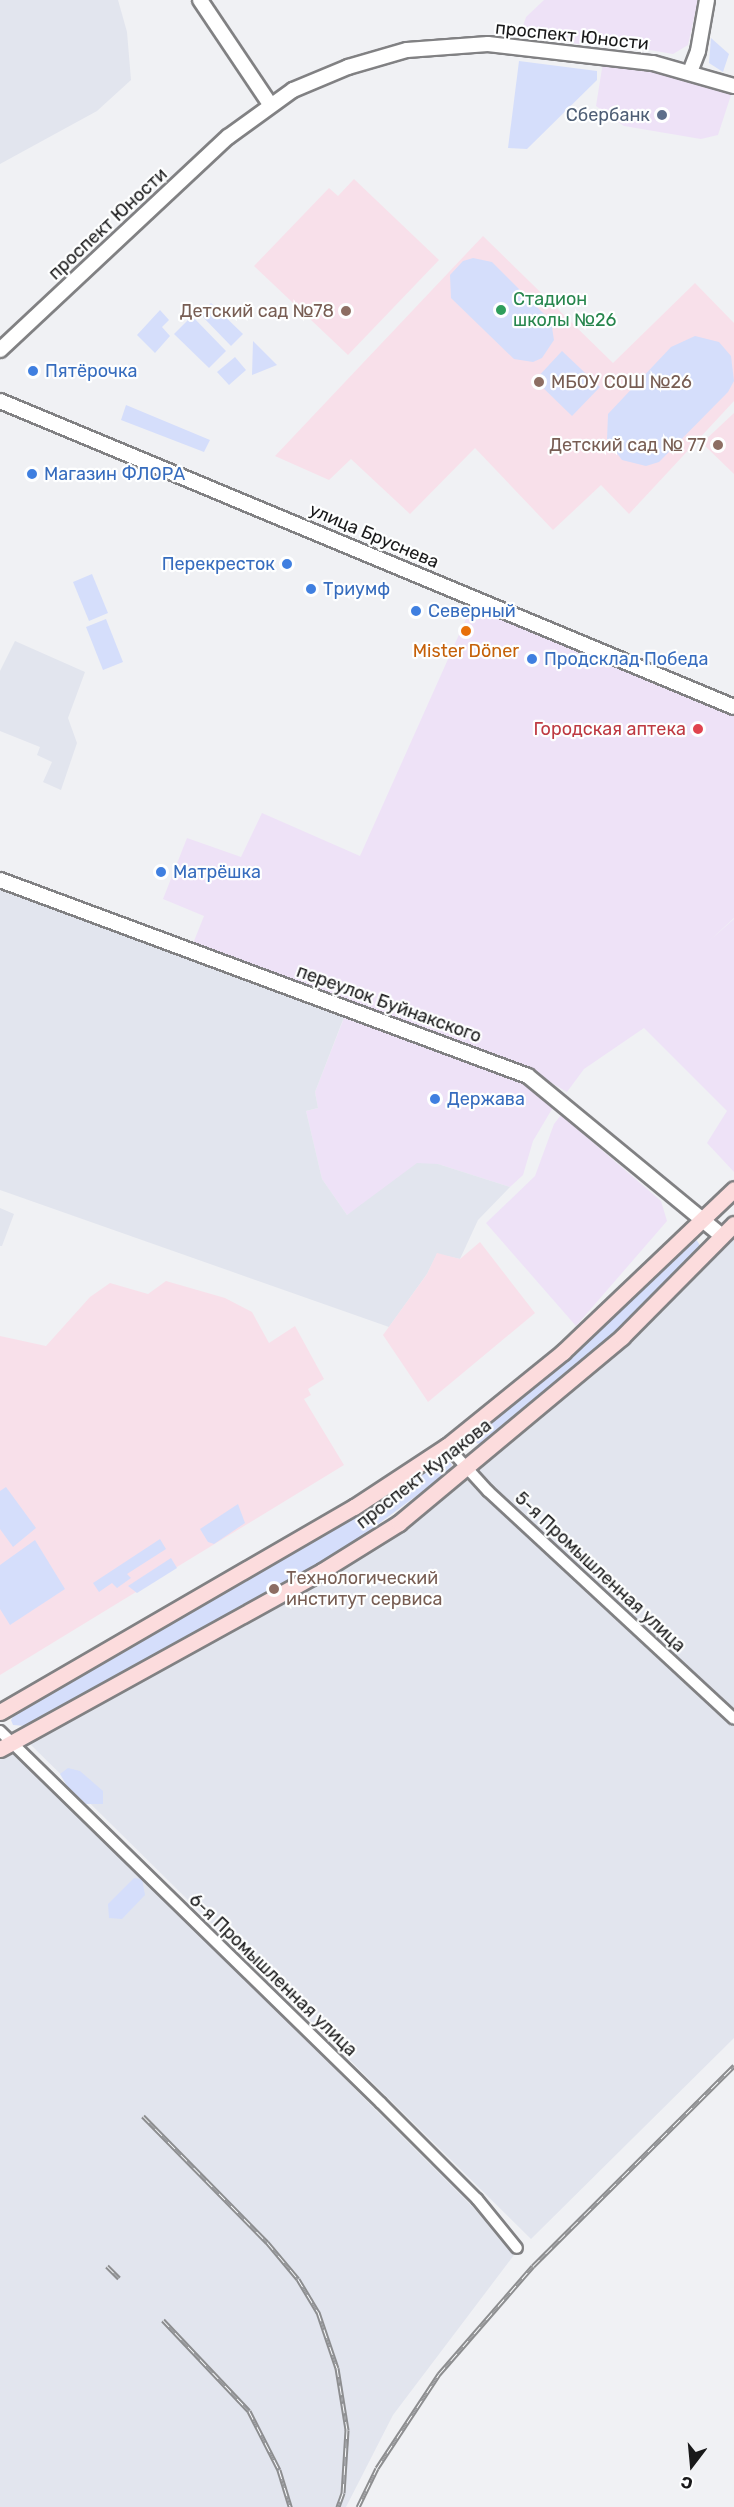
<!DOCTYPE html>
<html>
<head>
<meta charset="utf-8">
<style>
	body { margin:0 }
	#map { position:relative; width:734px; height:2507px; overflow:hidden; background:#f0f1f4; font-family:Rubik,sans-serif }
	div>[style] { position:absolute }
	.commercial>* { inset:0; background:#eee2f7 }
	.built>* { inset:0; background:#e2e5ee }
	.education>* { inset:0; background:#f8e0ea }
	.green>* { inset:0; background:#d5defb }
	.roads { filter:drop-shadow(2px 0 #818183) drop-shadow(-2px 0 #818183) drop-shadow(0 2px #818183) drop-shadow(0 -2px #818183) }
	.street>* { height:10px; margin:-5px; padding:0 5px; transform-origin:5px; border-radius:5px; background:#fff }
	.secondary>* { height:14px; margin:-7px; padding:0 7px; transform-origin:7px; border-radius:7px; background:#fff }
	.primary>* { height:15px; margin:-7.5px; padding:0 7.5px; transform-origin:7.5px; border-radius:7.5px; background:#fcdcdd }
	.rail>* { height:5px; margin-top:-2.5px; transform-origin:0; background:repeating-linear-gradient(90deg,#feffff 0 9px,#8d8e90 0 18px); box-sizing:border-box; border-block:2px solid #8d8e90 }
	.dots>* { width:16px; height:16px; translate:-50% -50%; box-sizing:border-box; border:3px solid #feffff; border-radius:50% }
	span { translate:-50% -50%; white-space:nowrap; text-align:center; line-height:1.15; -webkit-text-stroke:4.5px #feffff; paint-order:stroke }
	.street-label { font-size:18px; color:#19191a }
	.service-label { font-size:18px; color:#4e5e75 }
	.right { translate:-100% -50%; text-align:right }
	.leisure-label { font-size:18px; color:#27864d }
	.left { translate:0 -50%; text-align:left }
	.education-label { font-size:18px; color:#785e54 }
	.shop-label { font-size:18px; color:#366cbe }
	.food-label { font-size:18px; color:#c56008 }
	.health-label { font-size:18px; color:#be3a42 }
	.north { position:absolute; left:662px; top:2435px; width:60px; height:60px; -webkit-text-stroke:4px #feffff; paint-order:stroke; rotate:196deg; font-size:16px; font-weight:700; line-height:24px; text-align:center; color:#19191a }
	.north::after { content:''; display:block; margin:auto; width:21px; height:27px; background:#19191a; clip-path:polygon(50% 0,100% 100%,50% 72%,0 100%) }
</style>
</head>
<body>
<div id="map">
	<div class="commercial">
		<div style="clip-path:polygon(544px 0,698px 0,688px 45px,673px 54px,603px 42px,579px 44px,520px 35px,526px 17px)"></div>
		<div style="clip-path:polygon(603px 62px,653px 71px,732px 92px,718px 135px,701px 139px,624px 126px,596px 106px)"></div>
		<div style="clip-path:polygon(474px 601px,734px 712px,734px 918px,708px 942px,734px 919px,734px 1172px,707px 1143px,727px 1111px,644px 1028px,584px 1069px,567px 1092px,526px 1068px,192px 946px,204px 916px,163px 899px,187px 838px,241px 857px,262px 813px,360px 856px)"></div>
		<div style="clip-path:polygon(344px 1018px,515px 1077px,555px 1104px,533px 1141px,523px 1175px,510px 1187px,438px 1164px,347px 1215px,322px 1179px,306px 1111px,318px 1108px,315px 1092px)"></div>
		<div style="clip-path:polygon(561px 1115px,661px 1201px,667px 1221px,576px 1326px,486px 1223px,535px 1176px,554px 1124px)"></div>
	</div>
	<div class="built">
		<div style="clip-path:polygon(0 0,118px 0,127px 32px,131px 80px,97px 111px,0 164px)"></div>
		<div style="clip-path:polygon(15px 641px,85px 672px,68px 718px,77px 743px,61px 790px,43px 782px,52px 762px,37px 755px,40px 747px,0 731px,0 671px)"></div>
		<div style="clip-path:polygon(0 887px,346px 1012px,315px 1092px,318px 1108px,306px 1111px,322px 1179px,347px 1215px,417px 1163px,438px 1164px,510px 1187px,478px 1220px,460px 1259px,437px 1254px,427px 1274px,389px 1327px,0 1190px)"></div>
		<div style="clip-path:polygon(0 1208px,14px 1214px,2px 1246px,0 1246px)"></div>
		<div style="clip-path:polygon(734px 1234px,734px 2038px,531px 2239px,28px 1742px,276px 1609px,385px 1543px,470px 1478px,610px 1357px)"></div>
		<div style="clip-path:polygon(12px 1746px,472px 2206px,514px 2255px,393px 2415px,346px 2507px,0 2507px,0 1753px)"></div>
	</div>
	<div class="education">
		<div style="clip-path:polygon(354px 179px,439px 260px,348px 355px,254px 266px,329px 188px,338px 196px)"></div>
		<div style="clip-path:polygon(483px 236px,613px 363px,695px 283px,734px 323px,734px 401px,629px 514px,601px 485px,553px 530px,475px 448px,410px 514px,351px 459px,329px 480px,275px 456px)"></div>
		<div style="clip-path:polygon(734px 413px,734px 474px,702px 443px)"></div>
		<div style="clip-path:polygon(480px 1242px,535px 1313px,428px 1402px,383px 1335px,427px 1274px,437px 1253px,460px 1259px)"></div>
		<div style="clip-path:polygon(166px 1281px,225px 1298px,252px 1312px,269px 1343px,295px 1326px,324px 1379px,308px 1389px,311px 1395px,304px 1399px,344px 1465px,0 1675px,0 1336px,46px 1346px,90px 1297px,110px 1283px,148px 1294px)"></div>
	</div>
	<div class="green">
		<div style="clip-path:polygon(711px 38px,729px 54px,723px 72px,709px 63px)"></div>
		<div style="clip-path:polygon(519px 61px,597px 71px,597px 80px,527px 149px,508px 148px)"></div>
		<div style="clip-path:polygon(473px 258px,492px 262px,551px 321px,554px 340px,542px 358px,533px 362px,514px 359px,451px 298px,450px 275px,463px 261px)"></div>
		<div style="clip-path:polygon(211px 303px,243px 334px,231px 346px,200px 314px)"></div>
		<div style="clip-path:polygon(160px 310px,169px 320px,162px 327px,170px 336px,155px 353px,137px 335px)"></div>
		<div style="clip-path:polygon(192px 316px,226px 351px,209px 368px,174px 334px)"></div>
		<div style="clip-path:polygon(695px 336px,719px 342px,731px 356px,734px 381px,728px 392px,659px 462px,646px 466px,622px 460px,607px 440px,608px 414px,671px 347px)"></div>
		<div style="clip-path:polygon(253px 341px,277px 365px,252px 375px)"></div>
		<div style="clip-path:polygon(562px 351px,600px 387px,572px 416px,535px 380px)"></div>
		<div style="clip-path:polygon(235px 357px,246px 370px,229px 385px,217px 372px)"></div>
		<div style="clip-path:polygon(126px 405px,210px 440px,204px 452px,121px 420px)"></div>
		<div style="clip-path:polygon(92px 574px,108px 613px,89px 621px,73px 582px)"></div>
		<div style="clip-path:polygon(106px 619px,123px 662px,103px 670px,86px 627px)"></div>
		<div style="clip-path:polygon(696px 1239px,701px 1247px,635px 1315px,482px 1444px,475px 1443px,474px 1436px,542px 1381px)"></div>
		<div style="clip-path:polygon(446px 1458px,452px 1465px,447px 1473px,346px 1548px,25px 1726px,13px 1725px,11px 1720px,16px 1711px,329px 1531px)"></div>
		<div style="clip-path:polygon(6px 1487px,36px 1528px,13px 1547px,0 1529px,0 1491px)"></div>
		<div style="clip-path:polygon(238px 1504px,245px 1523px,214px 1544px,208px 1542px,200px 1529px)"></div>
		<div style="clip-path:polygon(160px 1539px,166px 1549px,127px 1574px,131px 1578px,117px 1588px,112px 1583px,99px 1592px,93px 1583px)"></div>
		<div style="clip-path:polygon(35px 1540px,65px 1589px,10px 1625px,0 1609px,0 1565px)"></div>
		<div style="clip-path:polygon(171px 1558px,177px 1568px,137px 1593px,128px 1586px)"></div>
		<div style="clip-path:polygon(68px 1768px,80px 1771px,103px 1791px,103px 1804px,86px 1804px,67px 1786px,60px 1774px)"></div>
		<div style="clip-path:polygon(134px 1878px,142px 1879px,145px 1895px,122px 1919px,109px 1918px,108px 1904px)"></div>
	</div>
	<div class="roads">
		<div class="street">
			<div style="left:447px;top:1446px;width:61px;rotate:47.7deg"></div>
			<div style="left:488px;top:1491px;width:335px;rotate:42.8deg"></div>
			<div style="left:0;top:1731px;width:532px;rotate:44.32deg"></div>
			<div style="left:381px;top:2103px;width:136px;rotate:45deg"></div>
			<div style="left:477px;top:2199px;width:63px;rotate:50.8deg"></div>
		</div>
		<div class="secondary">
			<div style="left:200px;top:0;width:125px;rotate:56.1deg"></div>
			<div style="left:690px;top:72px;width:22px;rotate:-69deg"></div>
			<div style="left:698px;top:51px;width:52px;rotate:-80deg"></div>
			<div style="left:0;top:350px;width:312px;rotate:-43.1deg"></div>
			<div style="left:228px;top:137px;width:80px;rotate:-35.9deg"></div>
			<div style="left:293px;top:90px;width:60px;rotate:-22.7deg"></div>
			<div style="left:348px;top:67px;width:61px;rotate:-16.1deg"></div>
			<div style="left:407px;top:50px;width:81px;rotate:-4.2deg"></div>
			<div style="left:488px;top:44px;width:166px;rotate:6.6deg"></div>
			<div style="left:653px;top:63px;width:84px;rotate:15.9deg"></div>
			<div style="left:0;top:401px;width:795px;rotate:22.63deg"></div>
			<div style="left:0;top:880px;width:563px;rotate:20.37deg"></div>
			<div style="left:528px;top:1076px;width:251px;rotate:39.5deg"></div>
		</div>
		<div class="primary">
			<div style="left:0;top:1712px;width:409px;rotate:-30.1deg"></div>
			<div style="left:354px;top:1507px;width:111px;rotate:-33.3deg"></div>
			<div style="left:447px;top:1446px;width:149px;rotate:-39deg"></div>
			<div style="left:563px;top:1352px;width:236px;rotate:-43.6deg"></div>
			<div style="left:0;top:1749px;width:368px;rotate:-28.9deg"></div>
			<div style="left:322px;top:1571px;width:91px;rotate:-31.9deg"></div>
			<div style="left:399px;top:1523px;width:290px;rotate:-39.8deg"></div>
			<div style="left:622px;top:1337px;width:159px;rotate:-45.3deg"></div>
		</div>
	</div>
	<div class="rail">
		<div style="left:143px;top:2116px;width:177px;rotate:45.5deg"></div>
		<div style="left:267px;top:2242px;width:48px;rotate:50deg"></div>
		<div style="left:298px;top:2279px;width:39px;rotate:59deg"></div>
		<div style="left:318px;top:2312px;width:59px;rotate:71.3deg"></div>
		<div style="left:337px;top:2368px;width:63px;rotate:80.8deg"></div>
		<div style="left:347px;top:2430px;width:63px;rotate:93.6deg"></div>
		<div style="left:343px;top:2493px;width:15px;rotate:110deg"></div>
		<div style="left:107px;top:2266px;width:17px;rotate:45deg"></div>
		<div style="left:163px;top:2320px;width:125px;rotate:46.6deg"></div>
		<div style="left:249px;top:2411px;width:66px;rotate:63deg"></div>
		<div style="left:279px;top:2470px;width:39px;rotate:73deg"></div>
		<div style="left:358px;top:2507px;width:43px;rotate:-64deg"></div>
		<div style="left:377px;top:2468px;width:113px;rotate:-56.6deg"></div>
		<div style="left:439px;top:2374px;width:143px;rotate:-49deg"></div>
		<div style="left:533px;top:2266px;width:284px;rotate:-44.9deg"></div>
	</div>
	<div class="dots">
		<div style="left:662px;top:115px;background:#5c6f8a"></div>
		<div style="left:501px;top:310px;background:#2e9e5b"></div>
		<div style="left:346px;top:311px;background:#8d6e63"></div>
		<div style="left:33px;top:371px;background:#3f7fe0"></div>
		<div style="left:539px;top:382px;background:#8d6e63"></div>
		<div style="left:718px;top:445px;background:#8d6e63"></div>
		<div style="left:32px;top:474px;background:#3f7fe0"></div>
		<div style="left:287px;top:564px;background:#3f7fe0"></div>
		<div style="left:311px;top:589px;background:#3f7fe0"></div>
		<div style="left:416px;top:611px;background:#3f7fe0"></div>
		<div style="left:466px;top:631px;background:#e8710a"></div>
		<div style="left:532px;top:659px;background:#3f7fe0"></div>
		<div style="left:698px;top:729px;background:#e0444e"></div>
		<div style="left:161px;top:872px;background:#3f7fe0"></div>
		<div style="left:435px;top:1099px;background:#3f7fe0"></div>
		<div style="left:274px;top:1589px;background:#8d6e63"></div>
	</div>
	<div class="street-label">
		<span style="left:572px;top:36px;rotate:6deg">проспект Юности</span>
		<span style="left:108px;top:224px;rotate:-43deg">проспект Юности</span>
		<span style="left:374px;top:536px;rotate:23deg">улица Бруснева</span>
		<span style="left:389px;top:1004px;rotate:20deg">переулок Буйнакского</span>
		<span style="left:424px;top:1474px;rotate:-38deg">проспект Кулакова</span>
		<span style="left:600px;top:1572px;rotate:43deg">5-я Промышленная улица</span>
		<span style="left:273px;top:1975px;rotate:44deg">6-я Промышленная улица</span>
	</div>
	<div class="service-label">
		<span class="right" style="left:650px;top:115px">Сбербанк</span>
	</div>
	<div class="leisure-label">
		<span class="left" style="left:513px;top:310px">Стадион<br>школы №26</span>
	</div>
	<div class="education-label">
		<span class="right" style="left:334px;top:311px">Детский сад №78</span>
		<span class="left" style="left:551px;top:382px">МБОУ СОШ №26</span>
		<span class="right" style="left:706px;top:445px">Детский сад № 77</span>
		<span class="left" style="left:286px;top:1589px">Технологический<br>институт сервиса</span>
	</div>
	<div class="shop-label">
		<span class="left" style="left:45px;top:371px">Пятёрочка</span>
		<span class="left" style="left:44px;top:474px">Магазин ФЛОРА</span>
		<span class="right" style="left:275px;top:564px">Перекресток</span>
		<span class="left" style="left:323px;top:589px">Триумф</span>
		<span class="left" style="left:428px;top:611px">Северный</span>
		<span class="left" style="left:544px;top:659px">Продсклад Победа</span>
		<span class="left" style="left:173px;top:872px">Матрёшка</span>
		<span class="left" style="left:447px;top:1099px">Держава</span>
	</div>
	<div class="food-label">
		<span style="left:466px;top:651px">Mister Döner</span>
	</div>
	<div class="health-label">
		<span class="right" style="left:686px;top:729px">Городская аптека</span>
	</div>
	<div class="north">С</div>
</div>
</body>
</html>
